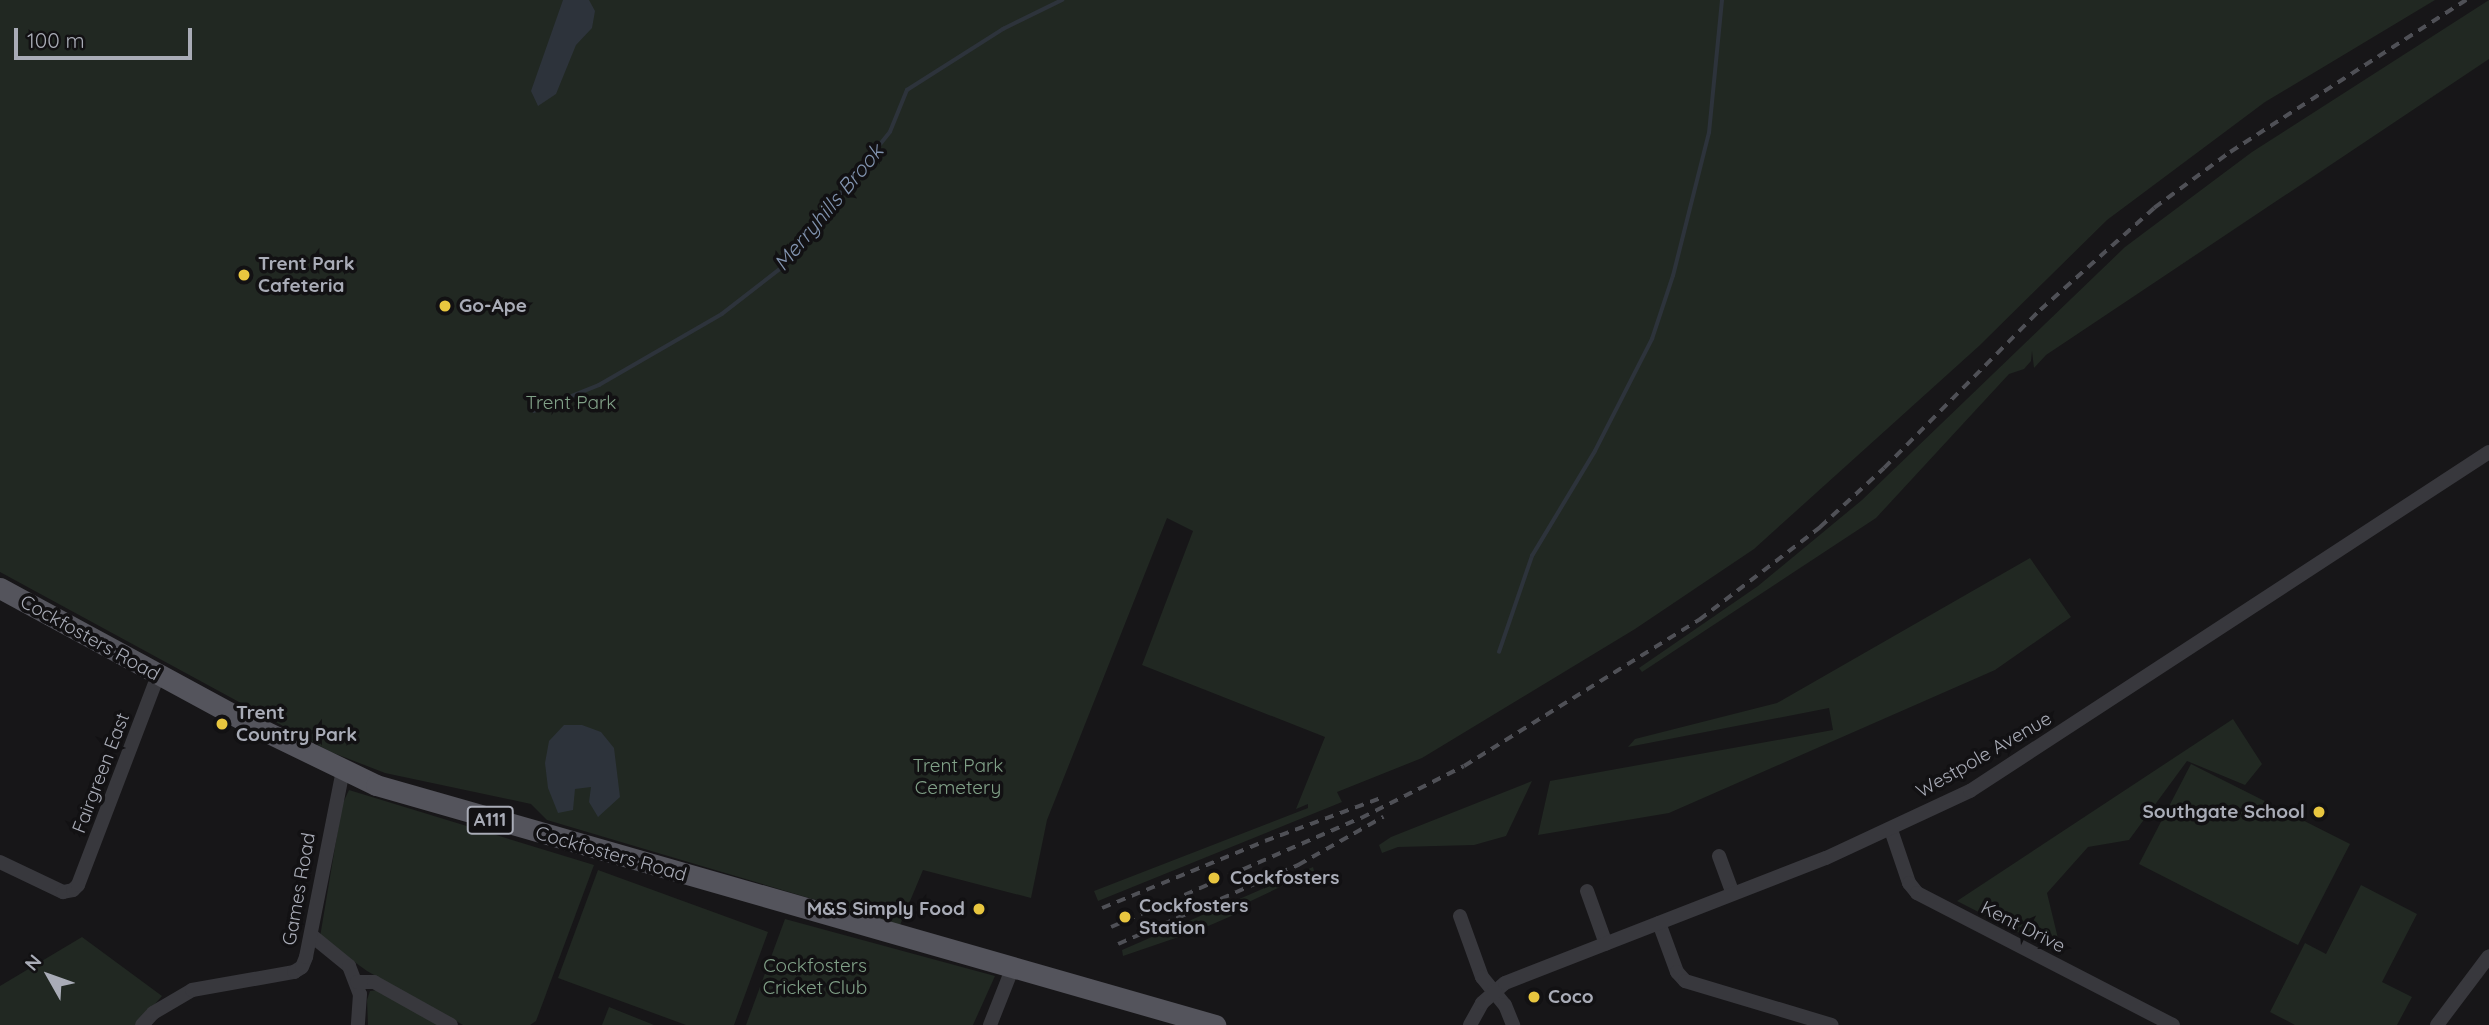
<!DOCTYPE html>
<html>
<head>
<meta charset="utf-8">
<style>
	body { margin:0 }
	#map { position:relative; width:2489px; height:1025px; overflow:hidden; background:#171618; font-family:Quicksand,sans-serif }
	div>[style] { position:absolute }
	.green>* { inset:0; background:#212822 }
	.water>* { inset:0; background:#2d333b }
	.stream>* { height:3.5px; margin:-1.75px; padding:0 1.75px; transform-origin:1.75px; border-radius:1.75px; background:#2d333b }
	.minor>* { height:14px; margin:-7px; padding:0 7px; transform-origin:7px; border-radius:7px; background:#38383d }
	.primary>* { height:21px; margin:-10.5px; padding:0 10.5px; transform-origin:10.5px; border-radius:10.5px; background:#54545c }
	.rail>* { height:3.5px; margin-top:-1.75px; transform-origin:0; background:repeating-linear-gradient(90deg,#4f5056 0 9px,transparent 0 16px) }
	.dots>* { width:19px; height:19px; translate:-50% -50%; box-sizing:border-box; border:4px solid #121113; border-radius:50% }
	span { translate:-50% -50%; white-space:nowrap; text-align:center; line-height:1.15; -webkit-text-stroke:7px #121113; paint-order:stroke }
	.shield-label span { padding:2px 5px; background:#121113; border:2px solid; border-radius:5px; -webkit-text-stroke-width:0 }
	.shield-label { font-size:18px; color:#a9acb7; font-weight:700 }
	.poi-label { font-size:19px; color:#a9acb7; font-weight:700 }
	.left { translate:0 -50%; text-align:left }
	.right { translate:-100% -50%; text-align:right }
	.park-label { font-size:19px; color:#81a188 }
	.street-label { font-size:19px; color:#a9acb7 }
	.water-label { font-size:21px; color:#8294b0; font-style:italic }
	.north { position:absolute; left:14px; top:941px; width:70px; height:70px; -webkit-text-stroke:5px #121113; paint-order:stroke; rotate:310deg; font-size:19px; font-weight:700; line-height:28px; text-align:center; color:#a9acb7 }
	.north::after { content:''; display:block; margin:auto; width:24px; height:32px; background:#a9acb7; clip-path:polygon(50% 0,100% 100%,50% 72%,0 100%) }
	.scale { position:absolute; left:14px; top:28px; width:178px; height:32px; box-sizing:border-box; border:4px solid #a9acb7; border-top:0; padding-left:9px; font-size:21px; line-height:24px; white-space:nowrap; color:#a9acb7; -webkit-text-stroke:5px #121113; paint-order:stroke }
</style>
</head>
<body>
<div id="map">
	<div class="green">
		<div style="clip-path:polygon(0 0,2435px 0,2265px 102px,2107px 220px,1979px 346px,1754px 549px,1635px 629px,1422px 758px,1337px 792px,1342px 802px,1098px 901px,1094px 891px,1308px 808px,1308px 804px,1296px 809px,1325px 737px,1142px 665px,1193px 531px,1167px 518px,1047px 820px,1031px 898px,923px 870px,900px 925px,547px 820px,531px 804px,385px 773px,331px 752px,0 572px)"></div>
		<div style="clip-path:polygon(2489px 0,2489px 59px,2046px 355px,2034px 368px,2032px 351px,2031px 361px,2024px 369px,2009px 374px,1876px 518px,1642px 672px,1639px 668px,1758px 586px,1862px 500px,2125px 247px,2252px 152px)"></div>
		<div style="clip-path:polygon(2030px 558px,2071px 617px,1995px 670px,1669px 813px,1538px 835px,1550px 781px,1833px 730px,1829px 708px,1628px 747px,1635px 739px,1777px 703px)"></div>
		<div style="clip-path:polygon(2233px 719px,2262px 764px,2245px 785px,2187px 761px,2129px 840px,2088px 847px,2047px 893px,2062px 955px,1957px 901px)"></div>
		<div style="clip-path:polygon(2191px 764px,2350px 844px,2298px 945px,2139px 864px)"></div>
		<div style="clip-path:polygon(1532px 781px,1506px 836px,1474px 845px,1398px 847px,1382px 853px,1379px 845px,1391px 837px)"></div>
		<div style="clip-path:polygon(349px 790px,594px 865px,536px 1021px,530px 1025px,463px 1025px,367px 971px,320px 937px,342px 805px)"></div>
		<div style="clip-path:polygon(1313px 867px,1314px 871px,1236px 908px,1236px 914px,1199px 930px,1123px 956px,1122px 950px)"></div>
		<div style="clip-path:polygon(598px 870px,768px 932px,734px 1025px,686px 1025px,558px 978px)"></div>
		<div style="clip-path:polygon(2361px 885px,2417px 914px,2382px 982px,2412px 997px,2397px 1025px,2295px 1025px,2270px 1012px,2305px 943px,2326px 954px)"></div>
		<div style="clip-path:polygon(785px 919px,995px 976px,973px 1025px,746px 1025px)"></div>
		<div style="clip-path:polygon(82px 937px,162px 996px,147px 1013px,135px 1025px,0 1025px,0 986px)"></div>
		<div style="clip-path:polygon(379px 990px,442px 1025px,368px 1025px,367px 1000px,370px 991px)"></div>
		<div style="clip-path:polygon(609px 1007px,654px 1025px,602px 1025px)"></div>
	</div>
	<div class="water">
		<div style="clip-path:polygon(563px 0,589px 0,595px 11px,592px 28px,576px 45px,556px 94px,538px 106px,531px 91px)"></div>
		<div style="clip-path:polygon(564px 725px,582px 725px,601px 732px,614px 748px,620px 797px,598px 817px,589px 802px,591px 787px,575px 789px,573px 810px,558px 813px,548px 788px,545px 763px,549px 741px)"></div>
	</div>
	<div class="stream">
		<div style="left:534px;top:411px;width:70px;rotate:-21.8deg"></div>
		<div style="left:599px;top:385px;width:142px;rotate:-30deg"></div>
		<div style="left:722px;top:314px;width:75px;rotate:-37.9deg"></div>
		<div style="left:781px;top:268px;width:174px;rotate:-51.3deg"></div>
		<div style="left:890px;top:132px;width:45px;rotate:-68deg"></div>
		<div style="left:907px;top:90px;width:114px;rotate:-32.4deg"></div>
		<div style="left:1003px;top:29px;width:66px;rotate:-26.2deg"></div>
		<div style="left:1499px;top:652px;width:102px;rotate:-71deg"></div>
		<div style="left:1532px;top:556px;width:122px;rotate:-59deg"></div>
		<div style="left:1595px;top:451px;width:126px;rotate:-63deg"></div>
		<div style="left:1652px;top:339px;width:66px;rotate:-71.6deg"></div>
		<div style="left:1673px;top:276px;width:147px;rotate:-75.9deg"></div>
		<div style="left:1709px;top:133px;width:134px;rotate:-84.4deg"></div>
	</div>
	<div class="minor">
		<div style="left:1891px;top:830px;width:56px;rotate:71.2deg"></div>
		<div style="left:1909px;top:883px;width:13px;rotate:51deg"></div>
		<div style="left:1917px;top:893px;width:288px;rotate:27.3deg"></div>
		<div style="left:1719px;top:856px;width:40px;rotate:69.8deg"></div>
		<div style="left:0;top:862px;width:70px;rotate:25.5deg"></div>
		<div style="left:63px;top:892px;width:10px;rotate:-11deg"></div>
		<div style="left:73px;top:890px;width:7px;rotate:-45deg"></div>
		<div style="left:78px;top:885px;width:225px;rotate:-69.1deg"></div>
		<div style="left:1587px;top:891px;width:56px;rotate:70.3deg"></div>
		<div style="left:1460px;top:916px;width:65px;rotate:70.2deg"></div>
		<div style="left:1482px;top:977px;width:36px;rotate:51deg"></div>
		<div style="left:1505px;top:1005px;width:22px;rotate:68deg"></div>
		<div style="left:1659px;top:923px;width:52px;rotate:69.8deg"></div>
		<div style="left:1677px;top:972px;width:12px;rotate:48deg"></div>
		<div style="left:1685px;top:981px;width:153px;rotate:16.7deg"></div>
		<div style="left:311px;top:935px;width:49px;rotate:39.2deg"></div>
		<div style="left:349px;top:966px;width:30px;rotate:69deg"></div>
		<div style="left:360px;top:994px;width:31px;rotate:94deg"></div>
		<div style="left:357px;top:982px;width:17px"></div>
		<div style="left:374px;top:982px;width:88px;rotate:29.2deg"></div>
		<div style="left:142px;top:1025px;width:16px;rotate:-47deg"></div>
		<div style="left:153px;top:1013px;width:45px;rotate:-30.5deg"></div>
		<div style="left:192px;top:990px;width:104px;rotate:-10deg"></div>
		<div style="left:294px;top:972px;width:9px;rotate:-32deg"></div>
		<div style="left:302px;top:967px;width:11px;rotate:-68deg"></div>
		<div style="left:306px;top:957px;width:191px;rotate:-78.8deg"></div>
		<div style="left:990px;top:1025px;width:62px;rotate:-68.4deg"></div>
		<div style="left:1470px;top:1025px;width:25px;rotate:-61deg"></div>
		<div style="left:1482px;top:1003px;width:30px;rotate:-41deg"></div>
		<div style="left:1505px;top:983px;width:344px;rotate:-21.3deg"></div>
		<div style="left:1826px;top:858px;width:159px;rotate:-25deg"></div>
		<div style="left:1970px;top:791px;width:620px;rotate:-33.15deg"></div>
		<div style="left:2437px;top:1025px;width:86px;rotate:-53deg"></div>
	</div>
	<div class="primary">
		<div style="left:0;top:588px;width:285px;rotate:28.5deg"></div>
		<div style="left:250px;top:724px;width:140px;rotate:25.8deg"></div>
		<div style="left:376px;top:785px;width:873px;rotate:15.96deg"></div>
	</div>
	<div class="rail">
		<div style="left:1102px;top:908px;width:176px;rotate:-22.3deg"></div>
		<div style="left:1265px;top:841px;width:126px;rotate:-20.4deg"></div>
		<div style="left:1111px;top:927px;width:273px;rotate:-23.6deg"></div>
		<div style="left:1361px;top:818px;width:115px;rotate:-26.8deg"></div>
		<div style="left:1464px;top:766px;width:277px;rotate:-31.9deg"></div>
		<div style="left:1699px;top:620px;width:153px;rotate:-37.5deg"></div>
		<div style="left:1820px;top:527px;width:87px;rotate:-42.7deg"></div>
		<div style="left:1884px;top:468px;width:222px;rotate:-45.4deg"></div>
		<div style="left:2040px;top:310px;width:153px;rotate:-41.8deg"></div>
		<div style="left:2154px;top:208px;width:94px;rotate:-36.4deg"></div>
		<div style="left:2230px;top:152px;width:281px;rotate:-32.8deg"></div>
		<div style="left:1118px;top:944px;width:197px;rotate:-23.7deg"></div>
		<div style="left:1298px;top:865px;width:98px;rotate:-29.5deg"></div>
	</div>
	<div class="dots">
		<div style="left:244px;top:275px;background:#e8c63f"></div>
		<div style="left:445px;top:306px;background:#e8c63f"></div>
		<div style="left:222px;top:724px;background:#e8c63f"></div>
		<div style="left:2319px;top:812px;background:#e8c63f"></div>
		<div style="left:1214px;top:878px;background:#e8c63f"></div>
		<div style="left:979px;top:909px;background:#e8c63f"></div>
		<div style="left:1125px;top:917px;background:#e8c63f"></div>
		<div style="left:1534px;top:997px;background:#e8c63f"></div>
	</div>
	<div class="shield-label">
		<span style="left:490px;top:820px">A111</span>
	</div>
	<div class="poi-label">
		<span class="left" style="left:258px;top:275px">Trent Park<br>Cafeteria</span>
		<span class="left" style="left:459px;top:306px">Go-Ape</span>
		<span class="left" style="left:236px;top:724px">Trent<br>Country Park</span>
		<span class="right" style="left:2305px;top:812px">Southgate School</span>
		<span class="left" style="left:1230px;top:878px">Cockfosters</span>
		<span class="left" style="left:1139px;top:917px">Cockfosters<br>Station</span>
		<span class="right" style="left:965px;top:909px">M&amp;S Simply Food</span>
		<span class="left" style="left:1548px;top:997px">Coco</span>
	</div>
	<div class="park-label">
		<span style="left:571px;top:403px">Trent Park</span>
		<span style="left:958px;top:777px">Trent Park<br>Cemetery</span>
		<span style="left:815px;top:977px">Cockfosters<br>Cricket Club</span>
	</div>
	<div class="street-label">
		<span style="left:90px;top:638px;rotate:29deg">Cockfosters Road</span>
		<span style="left:1984px;top:755px;rotate:-30deg">Westpole Avenue</span>
		<span style="left:101px;top:773px;rotate:-69deg">Fairgreen East</span>
		<span style="left:611px;top:854px;rotate:16deg">Cockfosters Road</span>
		<span style="left:299px;top:889px;rotate:-80deg">Games Road</span>
		<span style="left:2023px;top:927px;rotate:27deg">Kent Drive</span>
	</div>
	<div class="water-label">
		<span style="left:828px;top:207px;rotate:-50deg">Merryhills Brook</span>
	</div>
	<div class="north">N</div>
	<div class="scale">100 m</div>
</div>
</body>
</html>
